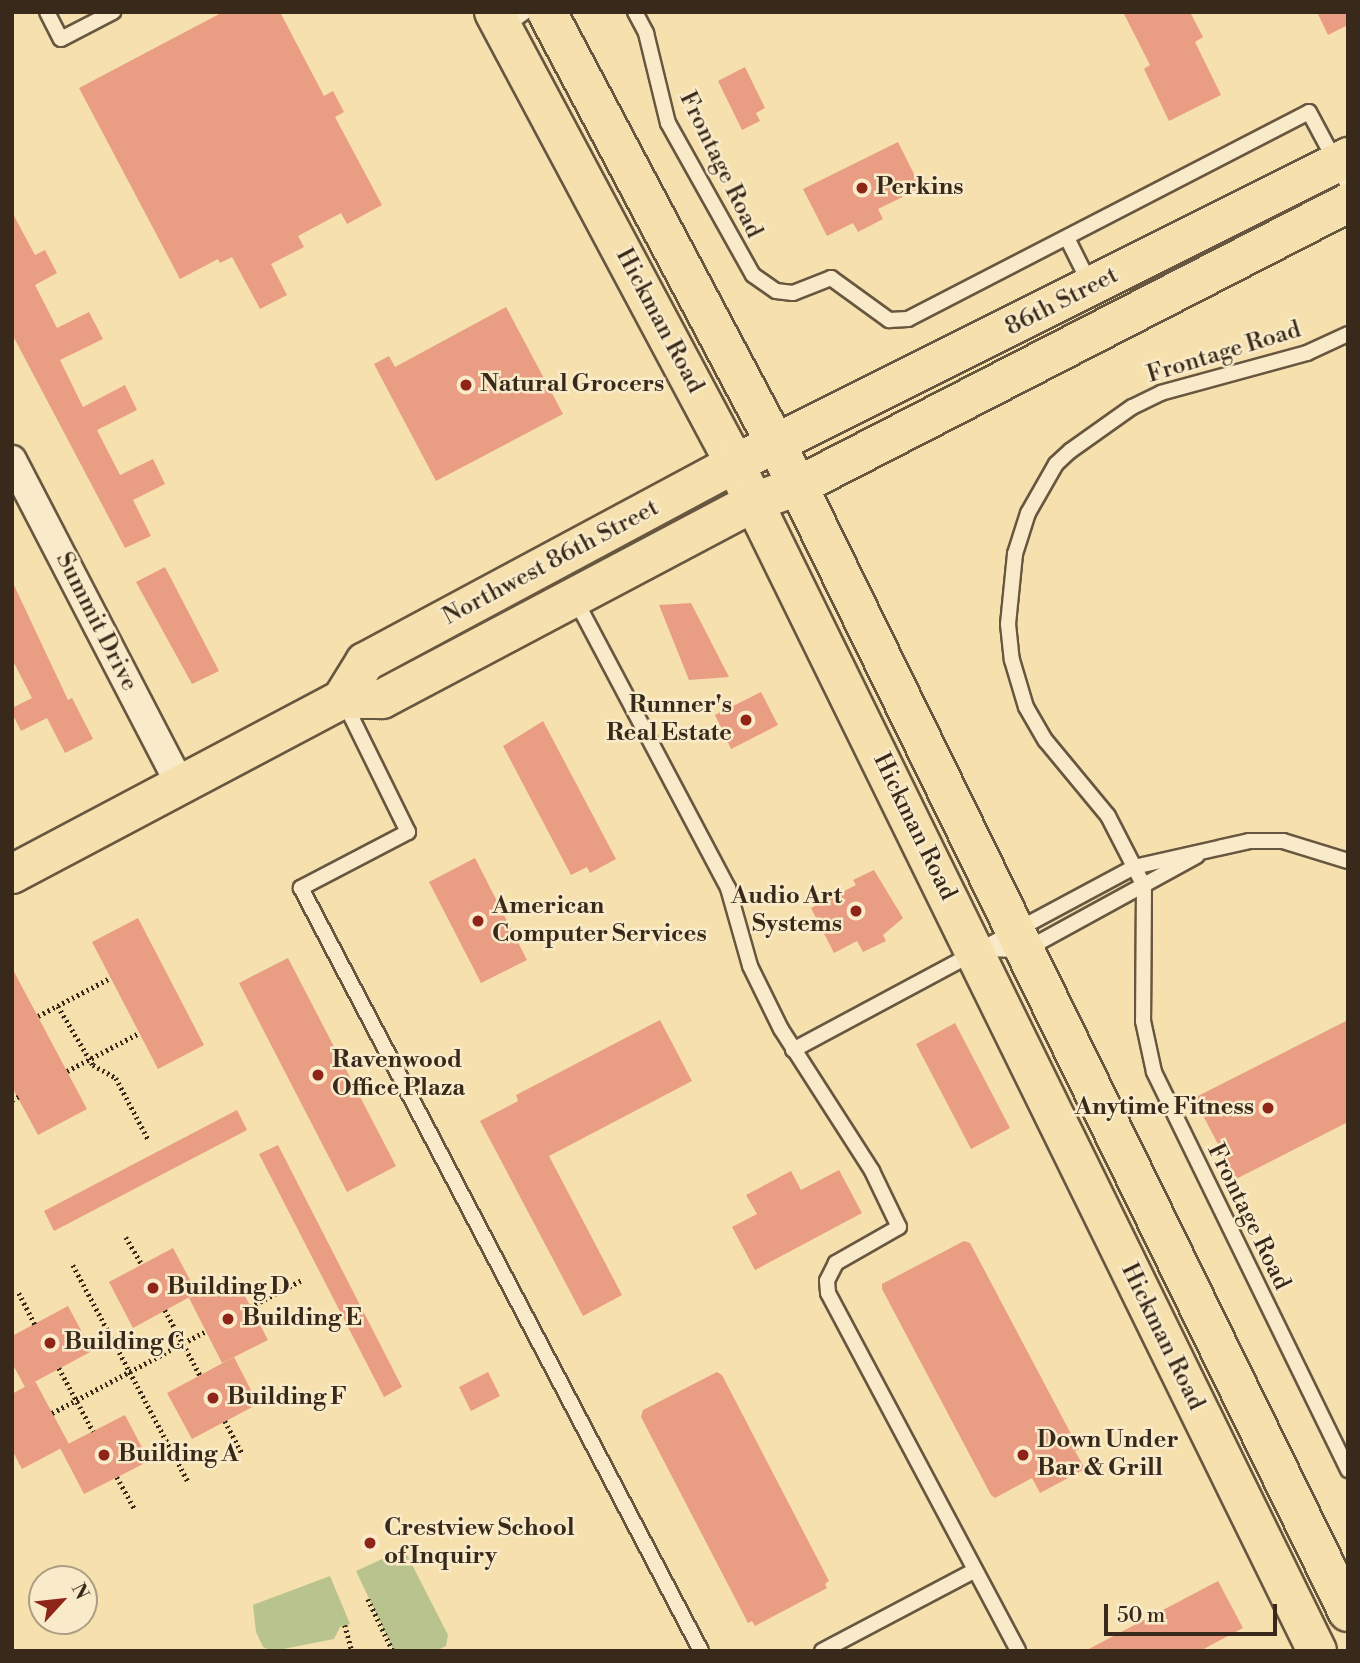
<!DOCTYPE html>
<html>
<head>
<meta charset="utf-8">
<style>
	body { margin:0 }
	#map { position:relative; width:1360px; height:1663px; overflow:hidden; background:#f6e0ae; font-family:"Libre Bodoni",serif }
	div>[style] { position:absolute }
	.green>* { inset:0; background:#b8c38e }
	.building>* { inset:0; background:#e99e84 }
	.path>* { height:4.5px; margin-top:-2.25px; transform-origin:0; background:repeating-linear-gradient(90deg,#38291b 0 2px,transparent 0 5.5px) }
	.roads { filter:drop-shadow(2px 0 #685740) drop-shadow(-2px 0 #685740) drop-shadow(0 2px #685740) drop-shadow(0 -2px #685740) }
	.service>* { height:14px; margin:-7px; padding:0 7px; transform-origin:7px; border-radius:7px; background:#f9ebca }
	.minor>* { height:28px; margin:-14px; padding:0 14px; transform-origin:14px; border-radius:14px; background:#f9ebca }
	.primary>* { height:38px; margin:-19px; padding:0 19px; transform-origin:19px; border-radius:19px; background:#f6e0ae }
	.dots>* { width:19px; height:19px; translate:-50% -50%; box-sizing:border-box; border:4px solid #f9ebca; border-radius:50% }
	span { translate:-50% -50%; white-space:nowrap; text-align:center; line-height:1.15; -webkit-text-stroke:5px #f9ebca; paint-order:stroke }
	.street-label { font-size:24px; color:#38291b }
	.poi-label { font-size:24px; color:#38291b; font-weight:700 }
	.left { translate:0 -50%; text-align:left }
	.right { translate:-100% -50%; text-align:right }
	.frame { position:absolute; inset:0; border:14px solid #38291b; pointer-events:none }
	.north { position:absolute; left:28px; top:1565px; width:70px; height:70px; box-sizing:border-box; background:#f9ebca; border:2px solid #ac9d84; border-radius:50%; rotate:63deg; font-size:19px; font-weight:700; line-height:28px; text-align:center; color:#38291b }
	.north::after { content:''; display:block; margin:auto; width:24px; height:32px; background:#8f2418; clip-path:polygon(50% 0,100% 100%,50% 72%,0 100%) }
	.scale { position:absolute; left:1104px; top:1604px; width:173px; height:32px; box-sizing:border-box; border:4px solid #38291b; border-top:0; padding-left:9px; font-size:21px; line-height:24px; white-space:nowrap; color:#38291b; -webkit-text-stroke:5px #f9ebca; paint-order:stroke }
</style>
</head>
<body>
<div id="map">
	<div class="green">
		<div style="clip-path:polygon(404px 1549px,448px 1635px,446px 1646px,436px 1651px,394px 1651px,356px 1571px)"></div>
		<div style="clip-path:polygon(330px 1576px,350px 1624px,340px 1627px,334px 1639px,273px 1651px,263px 1647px,256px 1632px,253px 1605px)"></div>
	</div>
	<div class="building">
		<div style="clip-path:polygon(223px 12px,280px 12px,324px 96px,333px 91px,344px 112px,335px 117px,382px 205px,347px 224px,341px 213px,298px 236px,304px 247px,271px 264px,287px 295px,260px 309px,232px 257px,220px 263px,218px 259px,180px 279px,79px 88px)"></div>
		<div style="clip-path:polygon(1123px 12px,1190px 12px,1203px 37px,1195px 42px,1221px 95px,1169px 121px,1144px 69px,1150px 65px)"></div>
		<div style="clip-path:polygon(1317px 12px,1348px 12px,1348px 25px,1328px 35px)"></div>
		<div style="clip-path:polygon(745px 67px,765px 108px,756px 113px,760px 121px,742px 130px,718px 81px)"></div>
		<div style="clip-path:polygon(898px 142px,921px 188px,878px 209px,883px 219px,858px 232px,853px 223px,827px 236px,803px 189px)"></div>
		<div style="clip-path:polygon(12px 212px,35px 255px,45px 250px,57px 273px,35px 285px,57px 328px,89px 312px,103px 339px,60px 360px,83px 407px,125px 385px,137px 410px,97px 430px,120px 475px,153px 459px,165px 484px,133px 500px,151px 536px,125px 548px,12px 334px)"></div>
		<div style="clip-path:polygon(506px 307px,563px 414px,436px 481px,374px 364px,389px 356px,395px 367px)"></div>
		<div style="clip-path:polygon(165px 567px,219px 671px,192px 684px,136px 582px)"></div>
		<div style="clip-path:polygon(12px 581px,68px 700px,72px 698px,93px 739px,65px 753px,47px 718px,21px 731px,12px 713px,12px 708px,32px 698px,12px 659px)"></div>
		<div style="clip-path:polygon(691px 603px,729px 677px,689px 680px,659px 605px)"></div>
		<div style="clip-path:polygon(761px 692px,778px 725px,731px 749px,715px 715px)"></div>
		<div style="clip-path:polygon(543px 721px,616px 859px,590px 873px,587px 867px,571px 875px,503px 746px)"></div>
		<div style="clip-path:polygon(475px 858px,527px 960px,481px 983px,429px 882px)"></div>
		<div style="clip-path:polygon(874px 870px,903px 918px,883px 935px,886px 941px,863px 952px,857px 941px,834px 953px,811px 908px,856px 885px,853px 880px)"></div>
		<div style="clip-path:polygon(138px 918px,204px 1045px,158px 1069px,92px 942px)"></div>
		<div style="clip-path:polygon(288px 958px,396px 1166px,347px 1192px,239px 983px)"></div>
		<div style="clip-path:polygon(12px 968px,87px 1109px,38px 1135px,12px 1087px)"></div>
		<div style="clip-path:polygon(660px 1020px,692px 1081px,549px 1156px,622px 1295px,583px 1316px,480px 1121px,518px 1101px,516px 1095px)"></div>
		<div style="clip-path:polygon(1348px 1020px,1348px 1122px,1236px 1179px,1194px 1098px)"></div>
		<div style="clip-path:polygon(955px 1023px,1010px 1128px,971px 1149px,916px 1044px)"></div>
		<div style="clip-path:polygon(237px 1110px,247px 1130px,54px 1231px,44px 1211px)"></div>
		<div style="clip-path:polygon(278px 1145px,402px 1387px,384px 1397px,259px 1154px)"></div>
		<div style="clip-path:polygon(839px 1170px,862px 1213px,755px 1270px,732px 1227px,757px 1214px,746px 1195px,791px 1171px,801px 1190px)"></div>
		<div style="clip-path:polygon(964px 1241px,970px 1243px,1079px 1449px,1075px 1451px,1085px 1469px,1040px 1493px,1032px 1478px,995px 1498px,991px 1495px,882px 1289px,882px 1284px)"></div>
		<div style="clip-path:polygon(173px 1248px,197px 1293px,133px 1328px,109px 1282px)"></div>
		<div style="clip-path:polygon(234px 1275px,268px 1340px,222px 1363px,189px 1298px)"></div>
		<div style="clip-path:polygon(68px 1306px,92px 1351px,25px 1387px,12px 1363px,12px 1336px)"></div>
		<div style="clip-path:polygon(234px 1357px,258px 1404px,192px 1439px,167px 1393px)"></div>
		<div style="clip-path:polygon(488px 1372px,500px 1396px,471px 1411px,459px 1387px)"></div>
		<div style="clip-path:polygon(717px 1372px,722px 1375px,829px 1581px,825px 1584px,827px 1588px,755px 1626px,752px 1621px,748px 1623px,641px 1417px,643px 1410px)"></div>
		<div style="clip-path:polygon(35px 1381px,69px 1444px,22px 1469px,12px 1450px,12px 1394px)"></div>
		<div style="clip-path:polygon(125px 1415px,149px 1461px,84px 1494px,60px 1448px)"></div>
		<div style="clip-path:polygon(1218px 1581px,1243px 1628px,1200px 1651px,1085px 1651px)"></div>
	</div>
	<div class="path">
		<div style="left:58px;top:1006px;width:69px;rotate:59.3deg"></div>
		<div style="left:93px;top:1065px;width:26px;rotate:29deg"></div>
		<div style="left:116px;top:1078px;width:69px;rotate:62.3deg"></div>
		<div style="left:38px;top:1016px;width:81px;rotate:-27.8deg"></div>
		<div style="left:67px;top:1071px;width:81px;rotate:-27.8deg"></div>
		<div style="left:12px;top:1100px;width:7px;rotate:-27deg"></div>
		<div style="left:126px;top:1237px;width:32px;rotate:60deg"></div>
		<div style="left:73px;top:1265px;width:247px;rotate:62deg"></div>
		<div style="left:19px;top:1293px;width:35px;rotate:63deg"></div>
		<div style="left:250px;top:1307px;width:59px;rotate:-27.4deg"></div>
		<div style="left:165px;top:1310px;width:74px;rotate:61.7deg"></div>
		<div style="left:59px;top:1368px;width:72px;rotate:61.6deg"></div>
		<div style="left:52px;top:1413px;width:174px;rotate:-28deg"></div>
		<div style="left:225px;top:1421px;width:38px;rotate:62deg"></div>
		<div style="left:117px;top:1477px;width:38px;rotate:61deg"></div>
		<div style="left:368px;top:1599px;width:58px;rotate:64.3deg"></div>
		<div style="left:345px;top:1625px;width:27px;rotate:75deg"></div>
		<div style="left:277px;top:1650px;width:1px;rotate:90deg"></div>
	</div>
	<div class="roads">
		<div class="service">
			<div style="left:47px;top:12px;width:30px;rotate:63deg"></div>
			<div style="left:61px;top:39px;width:59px;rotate:-27.4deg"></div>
			<div style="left:635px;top:12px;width:24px;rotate:62deg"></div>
			<div style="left:646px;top:33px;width:93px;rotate:76.3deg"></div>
			<div style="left:668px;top:123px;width:174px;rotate:60.8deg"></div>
			<div style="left:753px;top:275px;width:28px;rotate:35deg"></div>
			<div style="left:776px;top:291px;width:17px;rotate:7deg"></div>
			<div style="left:793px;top:293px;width:41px;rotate:-21.5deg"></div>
			<div style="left:831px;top:278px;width:72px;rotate:35.9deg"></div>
			<div style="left:889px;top:320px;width:19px;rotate:-3deg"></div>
			<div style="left:908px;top:319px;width:451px;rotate:-27.3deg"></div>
			<div style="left:1309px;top:112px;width:83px;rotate:61.9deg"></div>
			<div style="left:504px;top:27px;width:26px;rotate:-36deg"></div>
			<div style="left:1067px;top:238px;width:51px;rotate:63.4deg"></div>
			<div style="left:1348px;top:334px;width:45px;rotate:155.1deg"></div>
			<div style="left:1307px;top:353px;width:151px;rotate:164.7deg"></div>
			<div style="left:1161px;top:393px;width:32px;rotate:154deg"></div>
			<div style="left:1132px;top:407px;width:76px;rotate:144.6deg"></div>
			<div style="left:1070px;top:451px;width:19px;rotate:137deg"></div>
			<div style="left:1056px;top:464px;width:56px;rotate:119.7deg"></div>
			<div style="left:1028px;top:513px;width:43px;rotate:107.6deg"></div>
			<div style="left:1015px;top:554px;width:70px;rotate:95.7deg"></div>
			<div style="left:1008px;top:624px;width:36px;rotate:84deg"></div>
			<div style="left:1012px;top:660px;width:49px;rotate:73.4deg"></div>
			<div style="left:1026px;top:707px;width:39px;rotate:60deg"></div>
			<div style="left:1046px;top:741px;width:97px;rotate:50.4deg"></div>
			<div style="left:1108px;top:816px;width:79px;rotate:62.8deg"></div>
			<div style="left:1144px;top:886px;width:135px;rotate:90.4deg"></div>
			<div style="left:1143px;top:1021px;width:52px;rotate:77.8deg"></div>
			<div style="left:1154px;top:1072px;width:443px;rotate:64deg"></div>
			<div style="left:575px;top:599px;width:327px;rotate:62.1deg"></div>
			<div style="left:728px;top:888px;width:81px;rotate:74.2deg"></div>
			<div style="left:750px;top:966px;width:70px;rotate:63.8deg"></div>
			<div style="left:781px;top:1029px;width:169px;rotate:57.3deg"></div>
			<div style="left:872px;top:1171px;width:62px;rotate:64.3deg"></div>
			<div style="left:899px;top:1227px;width:73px;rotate:150.3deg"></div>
			<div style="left:836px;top:1263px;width:20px;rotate:117deg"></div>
			<div style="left:827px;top:1281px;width:12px;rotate:85deg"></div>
			<div style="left:828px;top:1293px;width:405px;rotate:62deg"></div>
			<div style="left:344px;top:702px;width:145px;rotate:63.8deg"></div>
			<div style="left:408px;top:832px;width:121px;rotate:152.4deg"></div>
			<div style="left:301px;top:888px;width:861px;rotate:62.33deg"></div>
			<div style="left:979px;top:949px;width:46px;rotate:1.2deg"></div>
			<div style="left:1025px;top:950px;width:196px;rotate:-28.7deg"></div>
			<div style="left:793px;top:1050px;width:387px;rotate:-28.2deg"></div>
			<div style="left:1134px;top:867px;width:118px;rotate:-12.7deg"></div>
			<div style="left:1249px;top:841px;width:34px"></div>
			<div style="left:1283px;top:841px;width:68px;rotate:17.1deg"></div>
			<div style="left:822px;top:1651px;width:172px;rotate:-27.8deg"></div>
		</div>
		<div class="minor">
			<div style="left:12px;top:460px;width:365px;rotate:62.6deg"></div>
		</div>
		<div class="primary">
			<div style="left:494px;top:12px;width:512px;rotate:61.93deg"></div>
			<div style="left:735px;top:464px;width:1322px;rotate:63.88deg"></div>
			<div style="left:547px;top:12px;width:536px;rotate:62.1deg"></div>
			<div style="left:798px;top:486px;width:1253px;rotate:63.97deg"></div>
			<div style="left:342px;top:699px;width:44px;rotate:-58.1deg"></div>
			<div style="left:365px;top:662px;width:420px;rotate:-28.2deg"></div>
			<div style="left:735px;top:464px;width:686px;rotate:-26.6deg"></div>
			<div style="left:12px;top:874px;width:374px;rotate:-27.9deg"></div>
			<div style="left:342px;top:699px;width:40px"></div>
			<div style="left:382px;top:699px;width:421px;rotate:-27.9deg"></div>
			<div style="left:754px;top:502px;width:47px;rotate:-20deg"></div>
			<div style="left:798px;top:486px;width:619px;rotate:-27.23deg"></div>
		</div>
	</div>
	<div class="dots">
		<div style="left:862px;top:188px;background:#8f2418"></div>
		<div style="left:466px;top:385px;background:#8f2418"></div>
		<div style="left:746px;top:720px;background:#8f2418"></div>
		<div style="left:856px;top:911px;background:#8f2418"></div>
		<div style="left:478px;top:921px;background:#8f2418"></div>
		<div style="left:318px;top:1075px;background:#8f2418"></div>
		<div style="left:1268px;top:1108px;background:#8f2418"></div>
		<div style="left:153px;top:1288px;background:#8f2418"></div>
		<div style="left:228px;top:1319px;background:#8f2418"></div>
		<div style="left:50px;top:1343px;background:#8f2418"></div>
		<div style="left:213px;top:1398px;background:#8f2418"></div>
		<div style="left:104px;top:1455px;background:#8f2418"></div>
		<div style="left:1023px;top:1455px;background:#8f2418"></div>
		<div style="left:370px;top:1543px;background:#8f2418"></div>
	</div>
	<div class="street-label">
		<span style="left:720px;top:165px;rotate:64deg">Frontage Road</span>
		<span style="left:1062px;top:302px;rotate:-27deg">86th Street</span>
		<span style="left:659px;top:321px;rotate:62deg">Hickman Road</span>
		<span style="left:1224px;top:353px;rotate:-17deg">Frontage Road</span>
		<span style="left:551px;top:563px;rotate:-28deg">Northwest 86th Street</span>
		<span style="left:96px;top:622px;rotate:63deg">Summit Drive</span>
		<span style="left:914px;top:827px;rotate:64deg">Hickman Road</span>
		<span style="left:1248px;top:1217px;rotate:64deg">Frontage Road</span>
		<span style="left:1162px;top:1337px;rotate:64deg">Hickman Road</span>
	</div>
	<div class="poi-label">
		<span class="left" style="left:876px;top:188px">Perkins</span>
		<span class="left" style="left:480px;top:385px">Natural Grocers</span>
		<span class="right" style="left:732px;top:720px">Runner's<br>Real Estate</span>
		<span class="right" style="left:842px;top:911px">Audio Art<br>Systems</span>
		<span class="left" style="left:492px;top:921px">American<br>Computer Services</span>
		<span class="left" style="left:332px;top:1075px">Ravenwood<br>Office Plaza</span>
		<span class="right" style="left:1254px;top:1108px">Anytime Fitness</span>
		<span class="left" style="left:167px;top:1288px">Building D</span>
		<span class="left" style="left:242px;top:1319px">Building E</span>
		<span class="left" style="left:64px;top:1343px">Building C</span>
		<span class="left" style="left:227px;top:1398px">Building F</span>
		<span class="left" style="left:1037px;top:1455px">Down Under<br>Bar &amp; Grill</span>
		<span class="left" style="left:118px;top:1455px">Building A</span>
		<span class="left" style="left:384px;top:1543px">Crestview School<br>of Inquiry</span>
	</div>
	<div class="frame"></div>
	<div class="north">N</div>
	<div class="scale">50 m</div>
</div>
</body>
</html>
